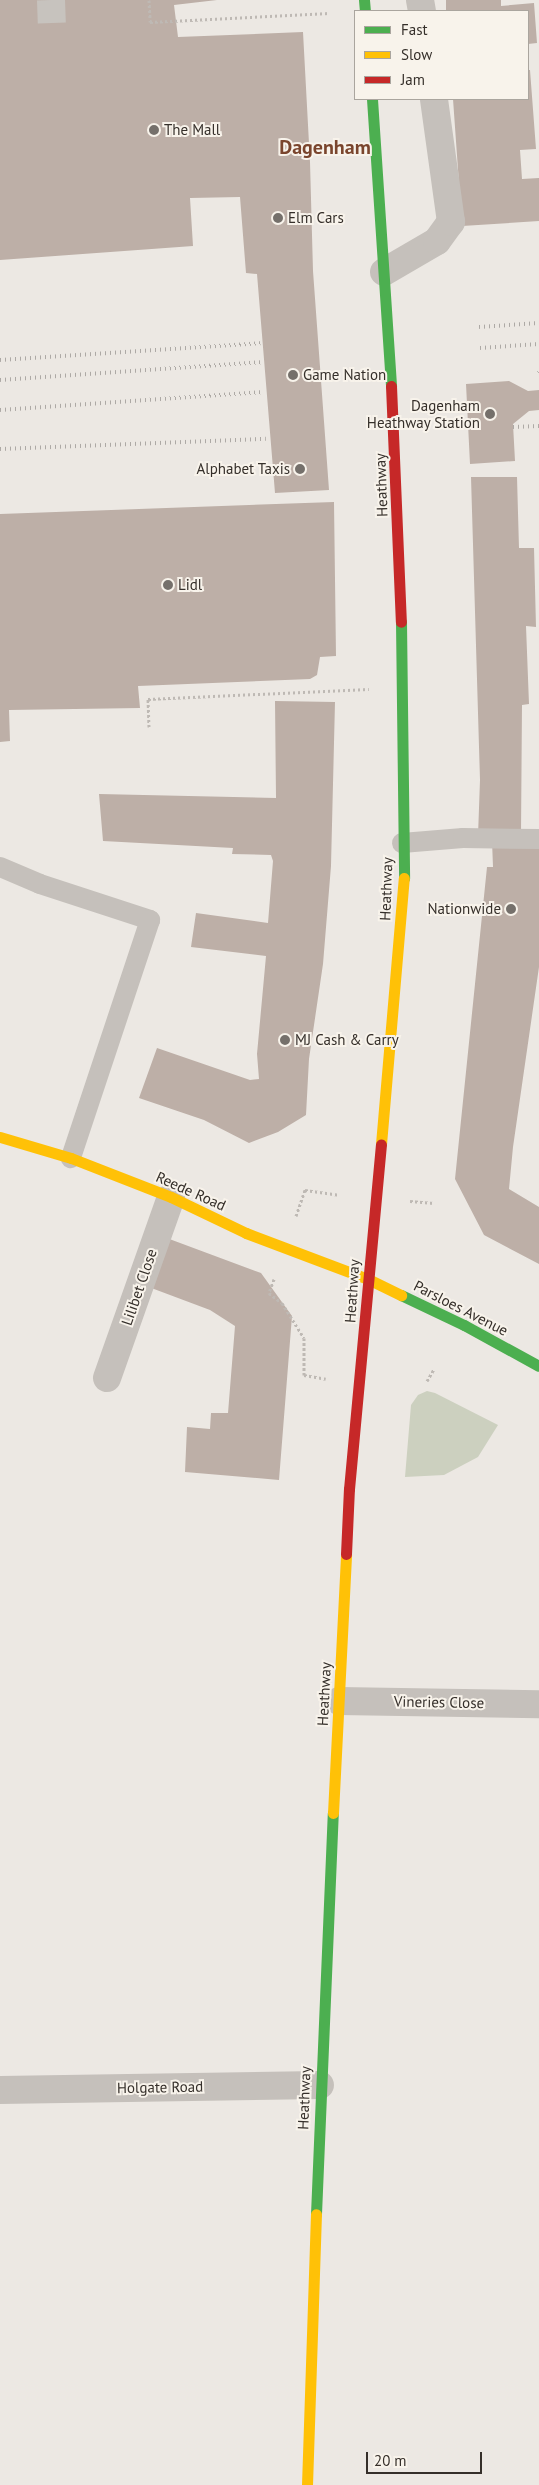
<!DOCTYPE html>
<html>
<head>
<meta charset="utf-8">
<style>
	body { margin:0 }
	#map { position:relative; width:539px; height:2485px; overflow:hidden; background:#ece8e3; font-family:"PT Sans",sans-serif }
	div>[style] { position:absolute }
	.green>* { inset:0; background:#ccd0bf }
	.building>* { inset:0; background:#bdafa7 }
	.street-tunnel>* { height:28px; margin-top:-14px; transform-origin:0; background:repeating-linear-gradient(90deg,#c7c3be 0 28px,transparent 0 42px) }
	.path>* { height:3px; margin-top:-1.5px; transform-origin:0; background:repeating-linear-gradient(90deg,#beb9b4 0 2.5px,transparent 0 5px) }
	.lane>* { height:20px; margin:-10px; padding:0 10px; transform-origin:10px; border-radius:10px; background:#c5c0bb }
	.street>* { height:28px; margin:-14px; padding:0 14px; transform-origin:14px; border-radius:14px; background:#c5c0bb }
	.fast>* { height:11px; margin:-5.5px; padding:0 5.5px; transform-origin:5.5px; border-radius:5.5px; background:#4caf50 }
	.slow>* { height:11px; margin:-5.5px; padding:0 5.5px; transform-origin:5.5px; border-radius:5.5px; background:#ffc107 }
	.jam>* { height:11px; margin:-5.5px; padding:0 5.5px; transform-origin:5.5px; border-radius:5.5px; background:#c62828 }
	.rail>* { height:4px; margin-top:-2px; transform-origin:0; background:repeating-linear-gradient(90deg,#ada9a5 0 1px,transparent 0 5px) }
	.dots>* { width:14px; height:14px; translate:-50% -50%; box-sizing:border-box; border:2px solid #f8f3eb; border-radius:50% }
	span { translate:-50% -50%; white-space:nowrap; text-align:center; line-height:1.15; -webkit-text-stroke:4px #f8f3eb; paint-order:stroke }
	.poi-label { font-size:15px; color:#352f2a }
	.left { translate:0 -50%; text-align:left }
	.right { translate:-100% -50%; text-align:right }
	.street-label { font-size:15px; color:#352f2a }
	.district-label { font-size:20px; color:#7a452d; font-weight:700 }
	.legend { position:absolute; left:354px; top:10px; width:175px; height:90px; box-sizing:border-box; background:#f8f3eb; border:1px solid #aaa59e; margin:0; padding:6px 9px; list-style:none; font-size:15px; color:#352f2a }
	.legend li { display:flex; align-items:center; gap:10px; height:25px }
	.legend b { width:25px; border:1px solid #aaa59e }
	.scale { position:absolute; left:366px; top:2452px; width:116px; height:22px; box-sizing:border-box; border:2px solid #352f2a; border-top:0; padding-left:6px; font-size:15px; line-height:18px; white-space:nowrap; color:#352f2a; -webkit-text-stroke:4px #f8f3eb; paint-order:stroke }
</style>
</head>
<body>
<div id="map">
	<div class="green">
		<div style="clip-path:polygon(427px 1391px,435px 1393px,498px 1425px,478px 1457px,444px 1475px,405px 1477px,411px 1405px,418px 1395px)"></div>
	</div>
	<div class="building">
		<div style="clip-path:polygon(0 0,217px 0,174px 5px,178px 37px,303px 32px,310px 162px,313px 271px,329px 490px,275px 493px,257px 274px,246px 273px,240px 197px,190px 198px,193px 246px,0 260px)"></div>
		<div style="clip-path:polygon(446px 0,501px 0,501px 6px,534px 3px,537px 43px,528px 44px,528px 11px,446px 11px)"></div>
		<div style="clip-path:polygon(528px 70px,530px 70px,536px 149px,520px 150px,522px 179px,539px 178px,539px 221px,462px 226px,453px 99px,528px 99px)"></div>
		<div style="clip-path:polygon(509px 381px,528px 391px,539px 390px,539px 410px,529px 411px,513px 424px,515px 461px,470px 464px,466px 384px)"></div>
		<div style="clip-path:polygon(471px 477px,517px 477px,519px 548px,534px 548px,536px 627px,526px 626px,529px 704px,522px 705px,521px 834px,478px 836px,480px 780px)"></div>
		<div style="clip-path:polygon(334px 502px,336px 656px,320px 657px,317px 675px,310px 679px,138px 686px,140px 708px,9px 710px,10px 741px,0 742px,0 514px)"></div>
		<div style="clip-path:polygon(275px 701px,335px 702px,331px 866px,323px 964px,309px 1059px,306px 1115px,278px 1132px,249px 1143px,204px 1120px,139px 1098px,157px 1048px,250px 1080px,259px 1079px,257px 1054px,266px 956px,191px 947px,196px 913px,268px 923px,273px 861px,271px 855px,232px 854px,233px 848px,103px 841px,99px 794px,276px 798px)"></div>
		<div style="clip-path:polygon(492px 841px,539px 842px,539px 967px,513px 1147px,509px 1189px,539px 1207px,539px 1264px,484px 1235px,455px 1179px,487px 867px,493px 867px)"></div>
		<div style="clip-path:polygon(164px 1237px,261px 1273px,292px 1316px,279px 1480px,185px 1472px,187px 1427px,210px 1429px,211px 1413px,228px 1413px,235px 1326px,210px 1310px,146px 1286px)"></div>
	</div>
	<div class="street-tunnel">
		<div style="left:51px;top:0;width:23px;rotate:88deg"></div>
	</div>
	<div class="path">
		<div style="left:149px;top:0;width:22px;rotate:87deg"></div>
		<div style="left:150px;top:22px;width:180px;rotate:-2.9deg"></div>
		<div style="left:149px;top:727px;width:28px;rotate:-92deg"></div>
		<div style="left:148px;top:699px;width:221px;rotate:-2.6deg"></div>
		<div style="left:410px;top:1201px;width:24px;rotate:5deg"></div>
		<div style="left:296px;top:1216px;width:28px;rotate:-71deg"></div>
		<div style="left:305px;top:1190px;width:34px;rotate:8deg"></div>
		<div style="left:274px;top:1279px;width:15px;rotate:110deg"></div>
		<div style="left:269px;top:1293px;width:16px;rotate:38deg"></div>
		<div style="left:282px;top:1303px;width:41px;rotate:57.8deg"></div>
		<div style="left:304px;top:1338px;width:37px;rotate:90deg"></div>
		<div style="left:304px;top:1375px;width:22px;rotate:10deg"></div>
		<div style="left:427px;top:1381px;width:14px;rotate:-60deg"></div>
	</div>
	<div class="lane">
		<div style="left:402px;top:843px;width:61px;rotate:-4.7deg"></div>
		<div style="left:463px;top:838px;width:76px;rotate:0.8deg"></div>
		<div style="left:0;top:867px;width:43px;rotate:23deg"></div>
		<div style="left:40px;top:884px;width:116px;rotate:18.1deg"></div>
		<div style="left:150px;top:920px;width:251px;rotate:108.4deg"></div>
	</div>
	<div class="street">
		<div style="left:420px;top:0;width:11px;rotate:80deg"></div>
		<div style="left:384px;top:272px;width:61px;rotate:-30.3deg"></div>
		<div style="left:437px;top:241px;width:24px;rotate:-54deg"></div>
		<div style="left:451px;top:222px;width:124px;rotate:-97.9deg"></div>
		<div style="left:107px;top:1378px;width:192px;rotate:-70.5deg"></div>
		<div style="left:339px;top:1701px;width:200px;rotate:0.9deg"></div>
		<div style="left:0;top:2090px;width:320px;rotate:-0.9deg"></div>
	</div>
	<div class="fast">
		<div style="left:364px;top:0;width:11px;rotate:85deg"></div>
		<div style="left:372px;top:99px;width:288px;rotate:86.2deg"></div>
		<div style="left:401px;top:622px;width:256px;rotate:89.3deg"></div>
		<div style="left:401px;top:1295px;width:70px;rotate:25.5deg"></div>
		<div style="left:464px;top:1325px;width:85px;rotate:28.7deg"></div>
		<div style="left:316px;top:2214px;width:401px;rotate:-87.6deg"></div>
	</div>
	<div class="slow">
		<div style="left:0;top:1137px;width:74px;rotate:16.5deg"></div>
		<div style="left:71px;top:1158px;width:107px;rotate:21.3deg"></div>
		<div style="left:171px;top:1197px;width:83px;rotate:25.6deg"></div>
		<div style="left:246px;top:1233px;width:130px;rotate:20.7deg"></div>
		<div style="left:368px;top:1279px;width:37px;rotate:26deg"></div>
		<div style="left:381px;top:1144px;width:267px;rotate:-85.1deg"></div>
		<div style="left:333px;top:1813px;width:259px;rotate:-87.1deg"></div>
		<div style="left:307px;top:2485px;width:271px;rotate:-88.1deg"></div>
	</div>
	<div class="jam">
		<div style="left:391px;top:386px;width:236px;rotate:87.6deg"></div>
		<div style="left:346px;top:1554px;width:65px;rotate:-87.4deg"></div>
		<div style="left:349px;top:1489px;width:346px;rotate:-84.7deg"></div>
	</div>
	<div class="rail">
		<div style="left:479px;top:327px;width:60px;rotate:-3.8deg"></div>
		<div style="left:480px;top:348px;width:59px;rotate:-3.9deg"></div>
		<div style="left:0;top:360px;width:261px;rotate:-3.7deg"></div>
		<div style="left:538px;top:373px;width:1px;rotate:-45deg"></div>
		<div style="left:0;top:380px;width:262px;rotate:-3.9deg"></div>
		<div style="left:0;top:410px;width:264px;rotate:-3.9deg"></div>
		<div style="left:513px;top:427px;width:26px;rotate:-2deg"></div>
		<div style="left:0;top:449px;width:266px;rotate:-2.2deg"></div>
	</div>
	<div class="dots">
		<div style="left:154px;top:130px;background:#75706b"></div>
		<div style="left:278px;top:218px;background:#75706b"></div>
		<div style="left:293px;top:375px;background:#75706b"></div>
		<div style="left:490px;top:414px;background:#75706b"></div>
		<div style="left:300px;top:469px;background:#75706b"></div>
		<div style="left:168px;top:585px;background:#75706b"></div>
		<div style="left:511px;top:909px;background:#75706b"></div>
		<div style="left:285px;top:1040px;background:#75706b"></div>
	</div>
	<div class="poi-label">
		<span class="left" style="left:164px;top:130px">The Mall</span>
		<span class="left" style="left:288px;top:218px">Elm Cars</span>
		<span class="left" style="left:303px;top:375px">Game Nation</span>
		<span class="right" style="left:480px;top:414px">Dagenham<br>Heathway Station</span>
		<span class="right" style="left:290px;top:469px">Alphabet Taxis</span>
		<span class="left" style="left:178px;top:585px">Lidl</span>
		<span class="right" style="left:501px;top:909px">Nationwide</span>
		<span class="left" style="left:295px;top:1040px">MJ Cash &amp; Carry</span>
	</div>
	<div class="street-label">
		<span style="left:381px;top:485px;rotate:-92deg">Heathway</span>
		<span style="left:386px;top:889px;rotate:-88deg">Heathway</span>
		<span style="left:191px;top:1191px;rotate:24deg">Reede Road</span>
		<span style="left:139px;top:1287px;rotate:-71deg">Lilibet Close</span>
		<span style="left:352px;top:1291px;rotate:-86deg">Heathway</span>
		<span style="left:461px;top:1308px;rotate:27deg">Parsloes Avenue</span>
		<span style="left:324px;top:1694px;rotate:-87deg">Heathway</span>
		<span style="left:439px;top:1702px;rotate:1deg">Vineries Close</span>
		<span style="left:160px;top:2087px;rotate:-1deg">Holgate Road</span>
		<span style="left:304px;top:2098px;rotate:-88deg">Heathway</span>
	</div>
	<div class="district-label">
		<span style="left:325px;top:147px">Dagenham</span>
	</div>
	<ul class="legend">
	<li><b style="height:6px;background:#4caf50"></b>Fast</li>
	<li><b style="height:6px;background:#ffc107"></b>Slow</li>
	<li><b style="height:6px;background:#c62828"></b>Jam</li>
	</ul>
	<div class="scale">20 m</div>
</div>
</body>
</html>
